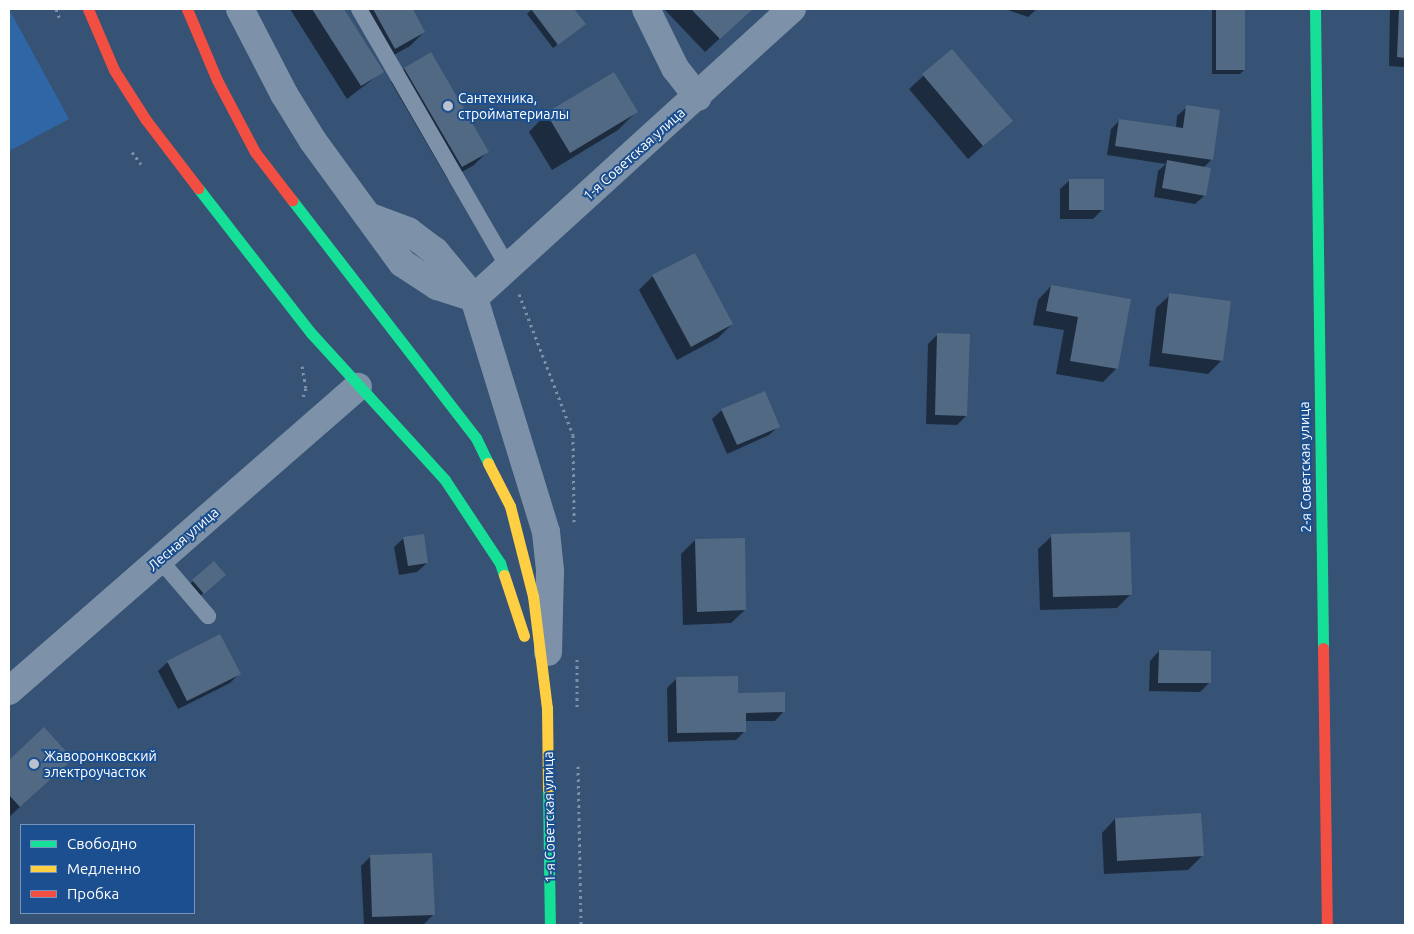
<!DOCTYPE html>
<html>
<head>
<meta charset="utf-8">
<style>
	body { margin:0 }
	#map { position:relative; width:1414px; height:934px; overflow:hidden; background:#365274; font-family:Ubuntu,sans-serif }
	div>[style] { position:absolute }
	.green>* { inset:0; background:#2f66a5 }
	.shadow>* { inset:0; background:#0007 }
	.building>* { inset:0; background:#526984 }
	.path>* { height:3px; margin-top:-1.5px; transform-origin:0; background:repeating-linear-gradient(90deg,#7d92a8 0 2.5px,transparent 0 6.5px) }
	.lane>* { height:16px; margin:-8px; padding:0 8px; transform-origin:8px; border-radius:8px; background:#7d92a8 }
	.street>* { height:28px; margin:-14px; padding:0 14px; transform-origin:14px; border-radius:14px; background:#7d92a8 }
	.fast>* { height:11px; margin:-5.5px; padding:0 5.5px; transform-origin:5.5px; border-radius:5.5px; background:#16e098 }
	.slow>* { height:11px; margin:-5.5px; padding:0 5.5px; transform-origin:5.5px; border-radius:5.5px; background:#ffcf43 }
	.jam>* { height:11px; margin:-5.5px; padding:0 5.5px; transform-origin:5.5px; border-radius:5.5px; background:#f24e42 }
	.dots>* { width:14px; height:14px; translate:-50% -50%; box-sizing:border-box; border:2px solid #1b4f8f; border-radius:50% }
	span { translate:-50% -50%; white-space:nowrap; text-align:center; line-height:1.15; -webkit-text-stroke:4px #1b4f8f; paint-order:stroke }
	.poi-label { font-size:14px; color:#fff }
	.left { translate:0 -50%; text-align:left }
	.street-label { font-size:14px; color:#fff }
	.frame { position:absolute; inset:0; border:10px solid #fff; pointer-events:none }
	.legend { position:absolute; left:20px; top:824px; width:175px; height:90px; box-sizing:border-box; background:#1b4f8f; border:1px solid #7695bc; margin:0; padding:6px 9px; list-style:none; font-size:15px; color:#fff }
	.legend li { display:flex; align-items:center; gap:10px; height:25px }
	.legend b { width:25px; border:1px solid #7695bc }
</style>
</head>
<body>
<div id="map">
	<div class="green">
		<div style="clip-path:polygon(9px 9px,69px 119px,11px 150px,9px 146px)"></div>
	</div>
	<div class="shadow">
		<div style="clip-path:polygon(290px 9px,342px 9px,382px 72px,347px 99px)"></div>
		<div style="clip-path:polygon(352px 9px,412px 9px,424px 32px,410px 46px,381px 62px)"></div>
		<div style="clip-path:polygon(532px 9px,573px 9px,584px 24px,553px 48px,527px 14px)"></div>
		<div style="clip-path:polygon(664px 9px,752px 9px,705px 52px)"></div>
		<div style="clip-path:polygon(1005px 9px,1037px 9px,1028px 17px)"></div>
		<div style="clip-path:polygon(1212px 9px,1244px 9px,1244px 70px,1240px 74px,1212px 74px)"></div>
		<div style="clip-path:polygon(1390px 9px,1405px 9px,1405px 67px,1389px 66px)"></div>
		<div style="clip-path:polygon(951px 51px,1011px 121px,968px 159px,909px 89px)"></div>
		<div style="clip-path:polygon(430px 53px,488px 151px,474px 165px,448px 180px,391px 82px,404px 69px)"></div>
		<div style="clip-path:polygon(613px 74px,636px 112px,618px 130px,552px 170px,529px 132px,546px 114px)"></div>
		<div style="clip-path:polygon(1187px 107px,1212px 159px,1203px 168px,1205px 195px,1195px 204px,1154px 197px,1158px 171px,1166px 164px,1107px 155px,1111px 129px,1120px 120px,1176px 128px,1177px 116px)"></div>
		<div style="clip-path:polygon(1070px 180px,1102px 210px,1093px 219px,1060px 219px,1060px 189px)"></div>
		<div style="clip-path:polygon(653px 276px,732px 324px,718px 338px,677px 360px,639px 290px)"></div>
		<div style="clip-path:polygon(1051px 286px,1129px 300px,1117px 368px,1103px 382px,1056px 374px,1064px 330px,1033px 325px,1038px 300px)"></div>
		<div style="clip-path:polygon(1170px 295px,1222px 360px,1208px 374px,1149px 366px,1156px 308px)"></div>
		<div style="clip-path:polygon(937px 335px,966px 416px,957px 425px,926px 424px,928px 344px)"></div>
		<div style="clip-path:polygon(722px 410px,779px 426px,769px 435px,727px 454px,712px 419px)"></div>
		<div style="clip-path:polygon(1052px 536px,1131px 594px,1117px 608px,1040px 610px,1038px 549px)"></div>
		<div style="clip-path:polygon(404px 538px,427px 563px,417px 572px,399px 575px,394px 547px)"></div>
		<div style="clip-path:polygon(695px 540px,745px 610px,731px 623px,683px 625px,681px 554px)"></div>
		<div style="clip-path:polygon(220px 579px,199px 597px,189px 585px,193px 581px)"></div>
		<div style="clip-path:polygon(1159px 651px,1209px 683px,1200px 692px,1149px 691px,1150px 661px)"></div>
		<div style="clip-path:polygon(168px 662px,240px 673px,230px 683px,178px 709px,158px 671px)"></div>
		<div style="clip-path:polygon(677px 678px,737px 694px,784px 711px,775px 721px,745px 721px,745px 731px,736px 740px,668px 742px,667px 688px)"></div>
		<div style="clip-path:polygon(44px 729px,72px 759px,9px 817px,9px 761px)"></div>
		<div style="clip-path:polygon(1115px 819px,1202px 856px,1188px 870px,1104px 874px,1102px 833px)"></div>
		<div style="clip-path:polygon(371px 856px,434px 914px,424px 924px,364px 925px,361px 866px)"></div>
	</div>
	<div class="building">
		<div style="clip-path:polygon(312px 9px,344px 9px,384px 72px,361px 86px)"></div>
		<div style="clip-path:polygon(373px 9px,413px 9px,425px 32px,395px 49px)"></div>
		<div style="clip-path:polygon(531px 9px,574px 9px,586px 24px,558px 45px)"></div>
		<div style="clip-path:polygon(691px 9px,753px 9px,720px 39px)"></div>
		<div style="clip-path:polygon(1216px 9px,1245px 9px,1245px 70px,1216px 70px)"></div>
		<div style="clip-path:polygon(1399px 9px,1405px 9px,1405px 58px,1397px 57px)"></div>
		<div style="clip-path:polygon(952px 49px,1013px 121px,983px 146px,922px 74px)"></div>
		<div style="clip-path:polygon(431px 52px,489px 152px,462px 167px,404px 68px)"></div>
		<div style="clip-path:polygon(614px 72px,638px 112px,570px 153px,546px 113px)"></div>
		<div style="clip-path:polygon(1186px 105px,1220px 110px,1213px 160px,1115px 146px,1119px 119px,1183px 128px)"></div>
		<div style="clip-path:polygon(1167px 160px,1211px 168px,1206px 196px,1162px 188px)"></div>
		<div style="clip-path:polygon(1069px 179px,1104px 179px,1104px 210px,1069px 210px)"></div>
		<div style="clip-path:polygon(695px 253px,733px 324px,691px 347px,652px 275px)"></div>
		<div style="clip-path:polygon(1051px 285px,1131px 299px,1118px 369px,1070px 361px,1078px 317px,1046px 311px)"></div>
		<div style="clip-path:polygon(1169px 293px,1231px 301px,1223px 361px,1162px 353px)"></div>
		<div style="clip-path:polygon(937px 333px,970px 334px,967px 416px,935px 415px)"></div>
		<div style="clip-path:polygon(765px 391px,780px 427px,737px 445px,721px 409px)"></div>
		<div style="clip-path:polygon(1130px 532px,1132px 595px,1053px 597px,1051px 534px)"></div>
		<div style="clip-path:polygon(424px 534px,428px 563px,408px 566px,403px 537px)"></div>
		<div style="clip-path:polygon(745px 538px,746px 610px,697px 612px,695px 539px)"></div>
		<div style="clip-path:polygon(214px 561px,226px 575px,204px 594px,192px 580px)"></div>
		<div style="clip-path:polygon(220px 634px,241px 674px,187px 701px,167px 661px)"></div>
		<div style="clip-path:polygon(1159px 650px,1211px 651px,1211px 683px,1158px 683px)"></div>
		<div style="clip-path:polygon(738px 676px,738px 693px,785px 692px,785px 712px,746px 713px,746px 732px,677px 733px,676px 677px)"></div>
		<div style="clip-path:polygon(44px 727px,73px 759px,20px 807px,9px 795px,9px 760px)"></div>
		<div style="clip-path:polygon(1201px 813px,1204px 856px,1117px 861px,1115px 818px)"></div>
		<div style="clip-path:polygon(432px 853px,435px 915px,372px 917px,370px 855px)"></div>
	</div>
	<div class="path">
		<div style="left:56px;top:9px;width:9px;rotate:69deg"></div>
		<div style="left:132px;top:152px;width:15px;rotate:53deg"></div>
		<div style="left:519px;top:294px;width:151px;rotate:69deg"></div>
		<div style="left:573px;top:435px;width:87px;rotate:89.3deg"></div>
		<div style="left:302px;top:366px;width:22px;rotate:80deg"></div>
		<div style="left:306px;top:388px;width:9px;rotate:108deg"></div>
		<div style="left:577px;top:659px;width:48px;rotate:90deg"></div>
		<div style="left:578px;top:766px;width:159px;rotate:88.9deg"></div>
	</div>
	<div class="lane">
		<div style="left:359px;top:9px;width:298px;rotate:60deg"></div>
		<div style="left:160px;top:560px;width:74px;rotate:49.4deg"></div>
	</div>
	<div class="street">
		<div style="left:240px;top:9px;width:96px;rotate:62.6deg"></div>
		<div style="left:284px;top:94px;width:55px;rotate:58.3deg"></div>
		<div style="left:313px;top:141px;width:151px;rotate:53.9deg"></div>
		<div style="left:402px;top:263px;width:42px;rotate:33.3deg"></div>
		<div style="left:437px;top:286px;width:39px;rotate:18deg"></div>
		<div style="left:646px;top:9px;width:66px;rotate:63.8deg"></div>
		<div style="left:675px;top:68px;width:37px;rotate:52deg"></div>
		<div style="left:368px;top:216px;width:43px;rotate:20.6deg"></div>
		<div style="left:408px;top:231px;width:34px;rotate:37deg"></div>
		<div style="left:435px;top:251px;width:61px;rotate:50.3deg"></div>
		<div style="left:474px;top:298px;width:245px;rotate:72.9deg"></div>
		<div style="left:546px;top:532px;width:39px;rotate:84deg"></div>
		<div style="left:550px;top:571px;width:81px;rotate:91.4deg"></div>
		<div style="left:474px;top:298px;width:430px;rotate:-42.3deg"></div>
		<div style="left:9px;top:691px;width:463px;rotate:-41.1deg"></div>
	</div>
	<div class="fast">
		<div style="left:1315px;top:9px;width:639px;rotate:89.28deg"></div>
		<div style="left:198px;top:188px;width:184px;rotate:52.1deg"></div>
		<div style="left:311px;top:333px;width:199px;rotate:47.6deg"></div>
		<div style="left:445px;top:480px;width:100px;rotate:56.5deg"></div>
		<div style="left:500px;top:563px;width:13px;rotate:72deg"></div>
		<div style="left:292px;top:200px;width:301px;rotate:52.3deg"></div>
		<div style="left:476px;top:438px;width:28px;rotate:64deg"></div>
		<div style="left:548px;top:789px;width:136px;rotate:89.2deg"></div>
	</div>
	<div class="slow">
		<div style="left:488px;top:463px;width:48px;rotate:62.9deg"></div>
		<div style="left:510px;top:506px;width:93px;rotate:75.7deg"></div>
		<div style="left:533px;top:596px;width:113px;rotate:82.9deg"></div>
		<div style="left:547px;top:708px;width:81px;rotate:89.3deg"></div>
		<div style="left:504px;top:575px;width:64px;rotate:71.8deg"></div>
	</div>
	<div class="jam">
		<div style="left:88px;top:9px;width:66px;rotate:66.9deg"></div>
		<div style="left:114px;top:70px;width:59px;rotate:57.4deg"></div>
		<div style="left:146px;top:120px;width:86px;rotate:52.6deg"></div>
		<div style="left:187px;top:9px;width:77px;rotate:67.1deg"></div>
		<div style="left:217px;top:80px;width:81px;rotate:62.2deg"></div>
		<div style="left:255px;top:152px;width:61px;rotate:52.4deg"></div>
		<div style="left:1323px;top:648px;width:277px;rotate:89.2deg"></div>
	</div>
	<div class="dots">
		<div style="left:448px;top:106px;background:#b9c2ce"></div>
		<div style="left:34px;top:764px;background:#b9c2ce"></div>
	</div>
	<div class="poi-label">
		<span class="left" style="left:458px;top:106px">Сантехника,<br>стройматериалы</span>
		<span class="left" style="left:44px;top:764px">Жаворонковский<br>электроучасток</span>
	</div>
	<div class="street-label">
		<span style="left:634px;top:154px;rotate:-42deg">1-я Советская улица</span>
		<span style="left:1305px;top:467px;rotate:-91deg">2-я Советская улица</span>
		<span style="left:183px;top:539px;rotate:-41deg">Лесная улица</span>
		<span style="left:549px;top:817px;rotate:-91deg">1-я Советская улица</span>
	</div>
	<div class="frame"></div>
	<ul class="legend">
	<li><b style="height:6px;background:#16e098"></b>Свободно</li>
	<li><b style="height:6px;background:#ffcf43"></b>Медленно</li>
	<li><b style="height:6px;background:#f24e42"></b>Пробка</li>
	</ul>
</div>
</body>
</html>
